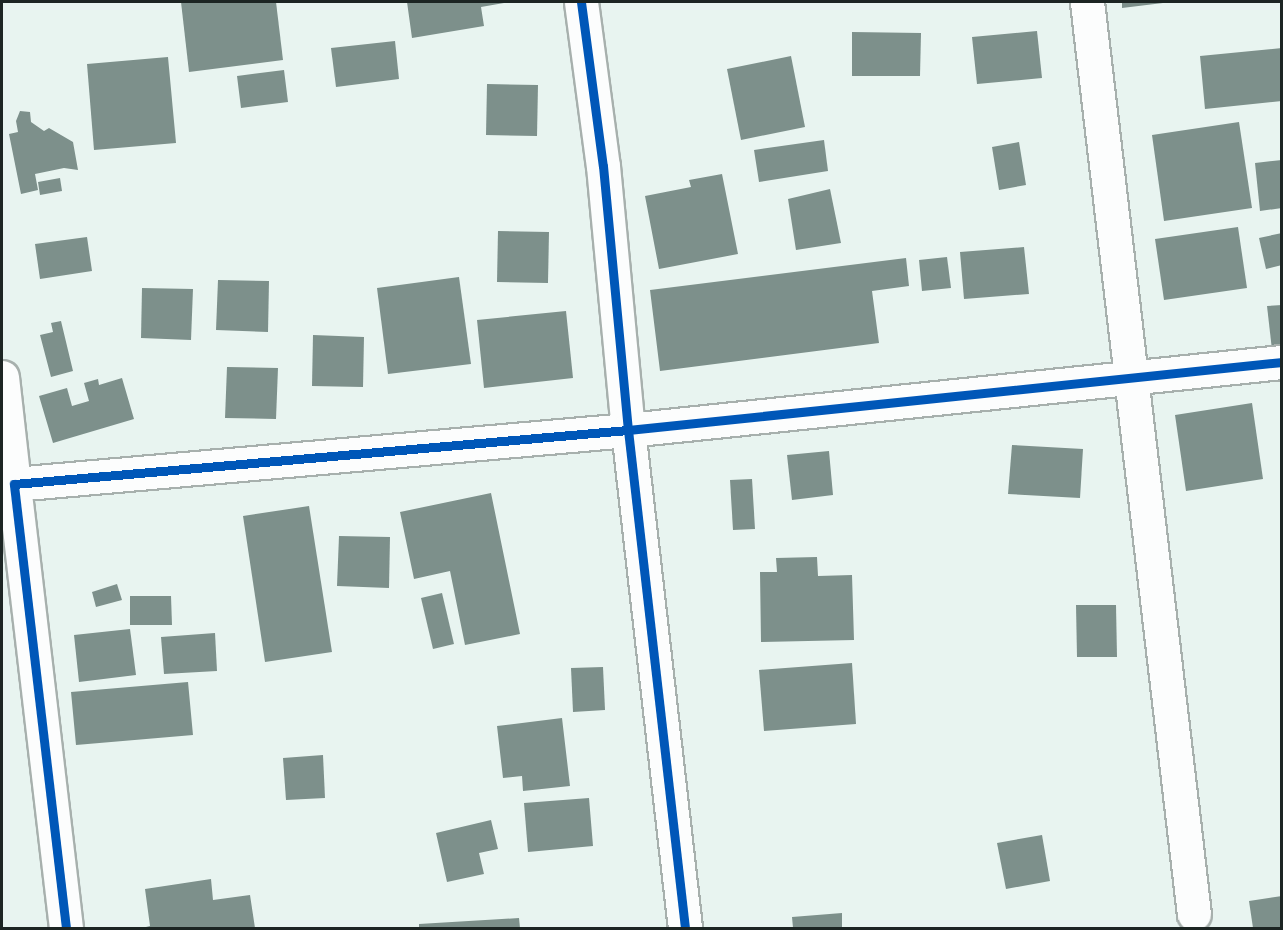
<!DOCTYPE html>
<html>
<head>
<meta charset="utf-8">
<style>
	body { margin:0 }
	#map { position:relative; width:1283px; height:930px; overflow:hidden; background:#e8f4f0; font-family:"Space Grotesk",sans-serif }
	div>[style] { position:absolute }
	.building>* { inset:0; background:#7d908b }
	.roads { filter:drop-shadow(2px 0 #a7b0ad) drop-shadow(-2px 0 #a7b0ad) drop-shadow(0 2px #a7b0ad) drop-shadow(0 -2px #a7b0ad) }
	.minor>* { height:33px; margin:-16.5px; padding:0 16.5px; transform-origin:16.5px; border-radius:16.5px; background:#fcfdfd }
	.secondary>* { height:33px; margin:-16.5px; padding:0 16.5px; transform-origin:16.5px; border-radius:16.5px; background:#fcfdfd }
	.cycleway>* { height:9px; margin:-4.5px; padding:0 4.5px; transform-origin:4.5px; border-radius:4.5px; background:#0057b8 }
	span { translate:-50% -50%; white-space:nowrap; text-align:center; line-height:1.15; -webkit-text-stroke:6px #fff; paint-order:stroke }
	.frame { position:absolute; inset:0; border:3px solid #1c2523; pointer-events:none }
</style>
</head>
<body>
<div id="map">
	<div class="building">
		<div style="clip-path:polygon(181px 2px,276px 2px,283px 60px,189px 72px)"></div>
		<div style="clip-path:polygon(407px 2px,504px 2px,504px 3px,481px 7px,484px 26px,412px 38px)"></div>
		<div style="clip-path:polygon(1122px 2px,1163px 2px,1163px 3px,1122px 8px)"></div>
		<div style="clip-path:polygon(1037px 31px,1042px 78px,977px 84px,972px 37px)"></div>
		<div style="clip-path:polygon(852px 32px,921px 33px,920px 76px,852px 76px)"></div>
		<div style="clip-path:polygon(395px 41px,399px 79px,336px 87px,331px 48px)"></div>
		<div style="clip-path:polygon(1282px 48px,1282px 101px,1205px 109px,1200px 56px)"></div>
		<div style="clip-path:polygon(791px 56px,805px 127px,741px 140px,727px 69px)"></div>
		<div style="clip-path:polygon(168px 57px,176px 143px,94px 150px,87px 64px)"></div>
		<div style="clip-path:polygon(284px 70px,288px 102px,241px 108px,237px 76px)"></div>
		<div style="clip-path:polygon(487px 84px,538px 85px,537px 136px,486px 135px)"></div>
		<div style="clip-path:polygon(20px 111px,30px 112px,31px 122px,44px 131px,49px 128px,73px 142px,78px 170px,64px 168px,35px 174px,38px 190px,21px 194px,9px 134px,18px 132px,16px 121px)"></div>
		<div style="clip-path:polygon(1239px 122px,1252px 208px,1164px 221px,1152px 135px)"></div>
		<div style="clip-path:polygon(824px 140px,828px 171px,759px 182px,754px 150px)"></div>
		<div style="clip-path:polygon(1019px 142px,1026px 185px,999px 190px,992px 147px)"></div>
		<div style="clip-path:polygon(1282px 160px,1282px 208px,1260px 211px,1255px 163px)"></div>
		<div style="clip-path:polygon(722px 174px,738px 254px,659px 269px,645px 196px,691px 187px,689px 180px)"></div>
		<div style="clip-path:polygon(60px 178px,62px 191px,40px 195px,38px 182px)"></div>
		<div style="clip-path:polygon(830px 189px,841px 243px,796px 250px,788px 199px)"></div>
		<div style="clip-path:polygon(1238px 227px,1247px 288px,1164px 300px,1155px 239px)"></div>
		<div style="clip-path:polygon(498px 231px,549px 232px,548px 283px,497px 282px)"></div>
		<div style="clip-path:polygon(1282px 233px,1282px 265px,1266px 269px,1259px 238px)"></div>
		<div style="clip-path:polygon(87px 237px,92px 271px,40px 279px,35px 244px)"></div>
		<div style="clip-path:polygon(1024px 247px,1029px 294px,964px 299px,960px 252px)"></div>
		<div style="clip-path:polygon(947px 257px,951px 288px,922px 291px,919px 260px)"></div>
		<div style="clip-path:polygon(906px 258px,909px 286px,872px 291px,879px 343px,660px 371px,650px 290px)"></div>
		<div style="clip-path:polygon(459px 277px,471px 364px,388px 374px,377px 288px)"></div>
		<div style="clip-path:polygon(218px 280px,269px 281px,268px 332px,216px 330px)"></div>
		<div style="clip-path:polygon(142px 288px,193px 289px,191px 340px,141px 338px)"></div>
		<div style="clip-path:polygon(1282px 305px,1282px 349px,1272px 350px,1267px 306px)"></div>
		<div style="clip-path:polygon(566px 311px,573px 378px,484px 388px,477px 320px)"></div>
		<div style="clip-path:polygon(61px 321px,73px 371px,51px 377px,40px 335px,53px 332px,51px 323px)"></div>
		<div style="clip-path:polygon(313px 335px,364px 337px,363px 387px,312px 386px)"></div>
		<div style="clip-path:polygon(227px 367px,278px 368px,276px 419px,225px 418px)"></div>
		<div style="clip-path:polygon(122px 378px,134px 419px,53px 443px,39px 396px,67px 388px,72px 406px,89px 401px,84px 383px,98px 379px,99px 385px)"></div>
		<div style="clip-path:polygon(1252px 403px,1263px 479px,1186px 491px,1175px 415px)"></div>
		<div style="clip-path:polygon(1012px 445px,1083px 449px,1080px 498px,1008px 494px)"></div>
		<div style="clip-path:polygon(829px 451px,833px 495px,792px 500px,787px 455px)"></div>
		<div style="clip-path:polygon(752px 479px,755px 529px,733px 530px,730px 480px)"></div>
		<div style="clip-path:polygon(491px 493px,520px 634px,465px 645px,450px 571px,414px 579px,400px 512px)"></div>
		<div style="clip-path:polygon(309px 506px,332px 652px,265px 662px,243px 516px)"></div>
		<div style="clip-path:polygon(339px 536px,390px 537px,389px 588px,337px 586px)"></div>
		<div style="clip-path:polygon(817px 557px,818px 576px,852px 575px,854px 640px,761px 642px,760px 572px,777px 572px,776px 558px)"></div>
		<div style="clip-path:polygon(117px 584px,122px 600px,96px 607px,92px 592px)"></div>
		<div style="clip-path:polygon(442px 593px,454px 644px,433px 649px,421px 598px)"></div>
		<div style="clip-path:polygon(130px 596px,171px 596px,172px 625px,130px 625px)"></div>
		<div style="clip-path:polygon(1076px 605px,1116px 605px,1117px 657px,1077px 657px)"></div>
		<div style="clip-path:polygon(130px 629px,136px 675px,79px 682px,74px 635px)"></div>
		<div style="clip-path:polygon(215px 633px,217px 671px,164px 674px,161px 637px)"></div>
		<div style="clip-path:polygon(852px 663px,856px 724px,764px 731px,759px 670px)"></div>
		<div style="clip-path:polygon(603px 667px,605px 710px,573px 712px,571px 668px)"></div>
		<div style="clip-path:polygon(188px 682px,193px 735px,76px 745px,71px 692px)"></div>
		<div style="clip-path:polygon(562px 718px,570px 786px,523px 791px,522px 776px,503px 778px,497px 726px)"></div>
		<div style="clip-path:polygon(323px 755px,325px 798px,286px 800px,283px 758px)"></div>
		<div style="clip-path:polygon(589px 798px,593px 846px,528px 852px,524px 803px)"></div>
		<div style="clip-path:polygon(491px 820px,498px 849px,479px 853px,484px 874px,447px 882px,436px 833px)"></div>
		<div style="clip-path:polygon(1042px 835px,1050px 881px,1006px 889px,997px 843px)"></div>
		<div style="clip-path:polygon(211px 879px,213px 900px,250px 895px,255px 928px,142px 928px,150px 926px,145px 889px)"></div>
		<div style="clip-path:polygon(1282px 896px,1282px 928px,1253px 928px,1249px 901px)"></div>
		<div style="clip-path:polygon(842px 913px,842px 928px,793px 928px,792px 917px)"></div>
		<div style="clip-path:polygon(519px 918px,520px 928px,419px 928px,419px 924px)"></div>
	</div>
	<div class="roads">
		<div class="minor">
			<div style="left:581px;top:2px;width:165px;rotate:82.4deg"></div>
			<div style="left:603px;top:166px;width:265px;rotate:84.6deg"></div>
			<div style="left:628px;top:430px;width:501px;rotate:83.47deg"></div>
			<div style="left:1087px;top:2px;width:918px;rotate:83.31deg"></div>
			<div style="left:66px;top:928px;width:447px;rotate:-96.7deg"></div>
			<div style="left:14px;top:484px;width:616px;rotate:-5.03deg"></div>
			<div style="left:628px;top:430px;width:658px;rotate:-5.94deg"></div>
		</div>
		<div class="secondary">
			<div style="left:2px;top:377px;width:108px;rotate:83.6deg"></div>
			<div style="left:14px;top:484px;width:12px;rotate:171deg"></div>
		</div>
	</div>
	<div class="cycleway">
		<div style="left:581px;top:2px;width:165px;rotate:82.4deg"></div>
		<div style="left:603px;top:166px;width:265px;rotate:84.6deg"></div>
		<div style="left:628px;top:430px;width:501px;rotate:83.47deg"></div>
		<div style="left:66px;top:928px;width:447px;rotate:-96.7deg"></div>
		<div style="left:14px;top:484px;width:616px;rotate:-5.03deg"></div>
		<div style="left:628px;top:430px;width:658px;rotate:-5.94deg"></div>
	</div>
	<div class="frame"></div>
</div>
</body>
</html>
